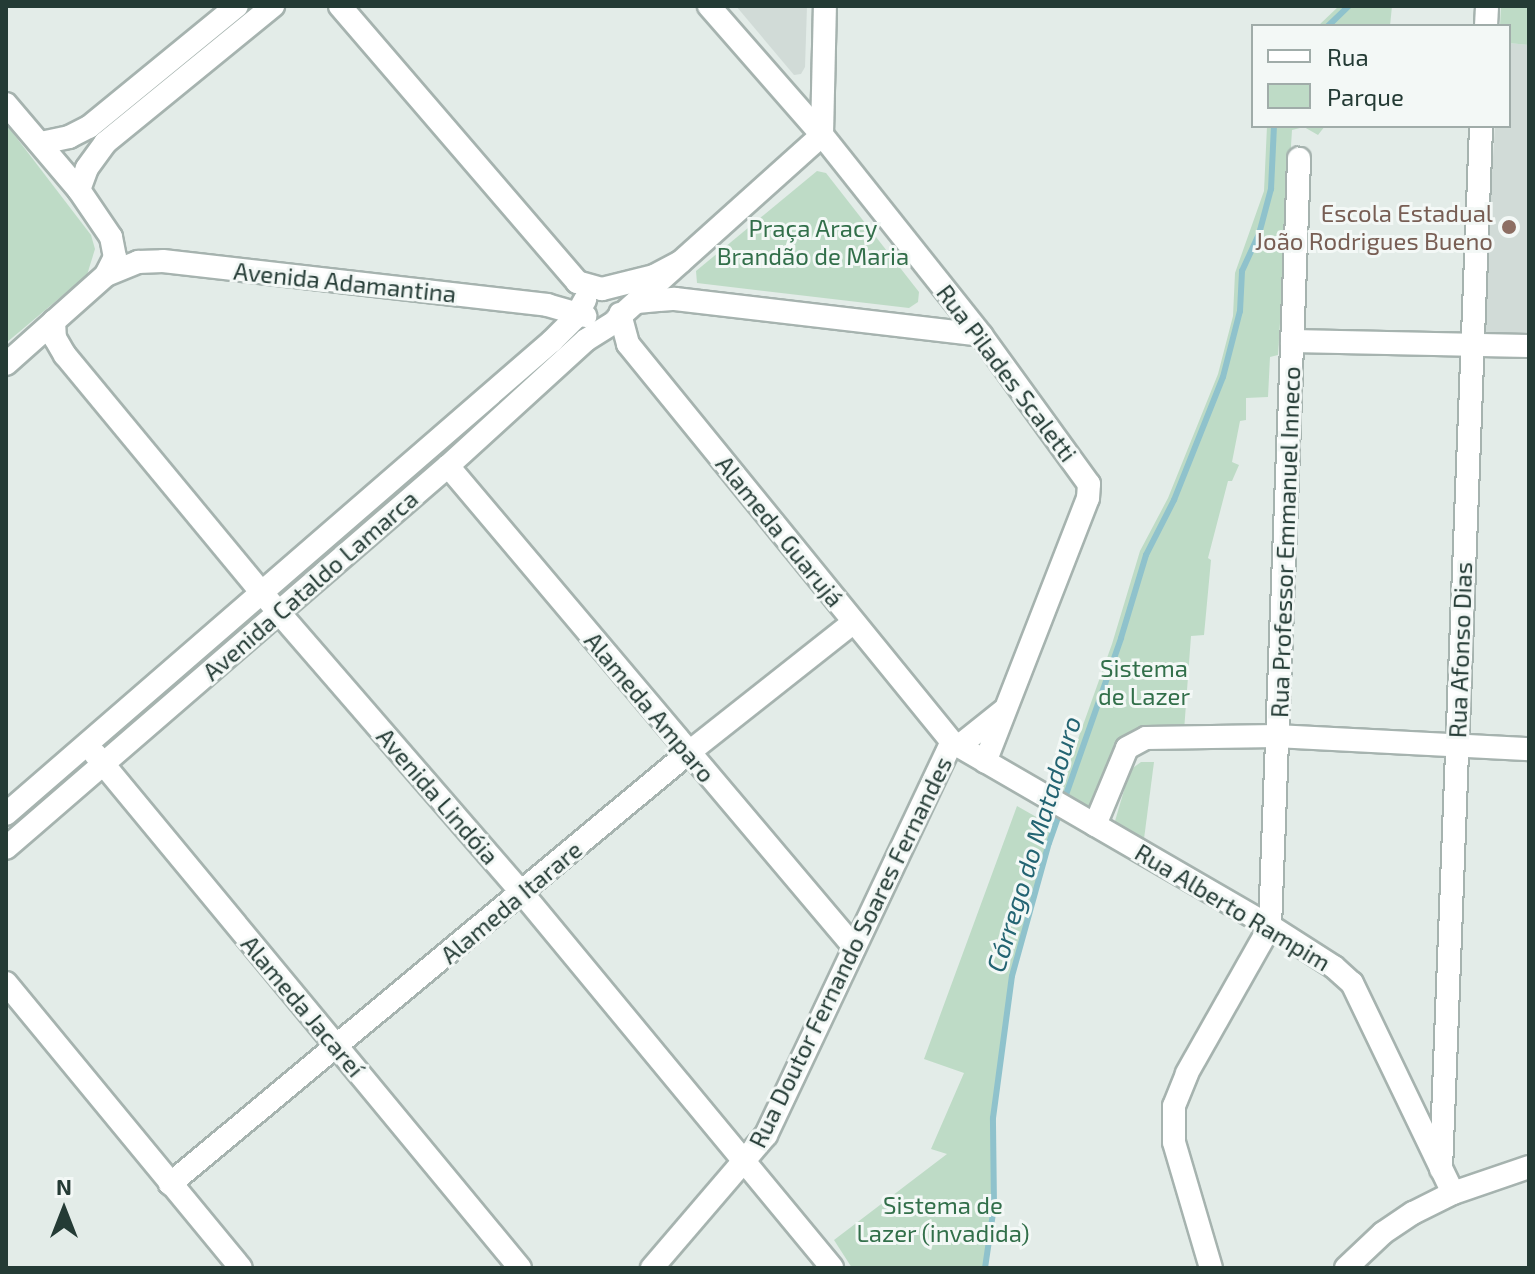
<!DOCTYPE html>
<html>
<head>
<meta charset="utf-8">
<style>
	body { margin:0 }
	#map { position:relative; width:1535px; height:1274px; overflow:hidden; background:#e3ece8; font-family:"Exo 2",sans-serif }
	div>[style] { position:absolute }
	.built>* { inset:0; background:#d1dbd7 }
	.green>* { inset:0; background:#bedbc6 }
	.stream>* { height:6px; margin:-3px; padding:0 3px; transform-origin:3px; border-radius:3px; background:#8fc2cc }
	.roads { filter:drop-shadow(2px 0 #a6b3af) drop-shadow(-2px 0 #a6b3af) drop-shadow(0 2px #a6b3af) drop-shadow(0 -2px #a6b3af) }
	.minor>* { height:22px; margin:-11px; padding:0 11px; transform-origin:11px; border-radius:11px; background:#fff }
	.dots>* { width:22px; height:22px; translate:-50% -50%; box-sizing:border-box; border:4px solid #f3f8f6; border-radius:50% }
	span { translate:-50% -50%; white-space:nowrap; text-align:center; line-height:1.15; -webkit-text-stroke:6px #f3f8f6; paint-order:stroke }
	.education-label { font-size:24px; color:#785e54 }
	.right { translate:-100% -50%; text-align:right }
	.park-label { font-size:24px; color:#326f4a }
	.street-label { font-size:24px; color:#243b35 }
	.water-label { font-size:26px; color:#236472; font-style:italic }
	.frame { position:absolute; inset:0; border:8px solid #243b35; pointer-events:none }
	.legend { position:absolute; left:1251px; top:24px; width:260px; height:104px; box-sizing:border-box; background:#f3f8f6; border:2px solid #a0aca9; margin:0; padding:10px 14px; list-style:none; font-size:24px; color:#243b35 }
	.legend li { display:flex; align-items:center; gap:16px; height:40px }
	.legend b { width:40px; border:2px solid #a0aca9 }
	.north { position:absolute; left:24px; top:1170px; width:80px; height:80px; -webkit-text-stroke:6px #f3f8f6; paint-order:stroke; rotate:0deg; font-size:22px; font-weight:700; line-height:32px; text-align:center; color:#243b35 }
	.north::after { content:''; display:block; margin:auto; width:28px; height:36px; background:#243b35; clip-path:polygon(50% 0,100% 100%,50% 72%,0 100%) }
</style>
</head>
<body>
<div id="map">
	<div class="built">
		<div style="clip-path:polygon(736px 6px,807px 6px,805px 67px,801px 74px,794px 75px)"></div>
		<div style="clip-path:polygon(1509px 43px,1529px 45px,1529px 341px,1484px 336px,1482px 329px,1495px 126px,1509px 126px)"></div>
	</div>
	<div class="green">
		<div style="clip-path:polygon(1339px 6px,1392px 6px,1390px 26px,1318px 26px)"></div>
		<div style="clip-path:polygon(1501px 6px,1529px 6px,1529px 45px,1509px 43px,1509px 26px,1500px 26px)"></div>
		<div style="clip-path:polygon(6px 124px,91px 235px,95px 249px,87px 275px,6px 343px)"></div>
		<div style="clip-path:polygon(1267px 126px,1325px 126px,1318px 135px,1304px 127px,1292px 130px,1278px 355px,1270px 357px,1268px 397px,1246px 398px,1246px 420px,1240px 421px,1232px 462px,1239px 465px,1232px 481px,1228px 481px,1208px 558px,1211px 560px,1204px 635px,1191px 636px,1184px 731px,1143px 731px,1093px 809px,1088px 811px,1058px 795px,1112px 644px,1140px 551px,1168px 498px,1218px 374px,1233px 316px,1235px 273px,1264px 191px)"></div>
		<div style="clip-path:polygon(817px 171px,826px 173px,919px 292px,918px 302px,909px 308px,697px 283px,696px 271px)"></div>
		<div style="clip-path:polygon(1141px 762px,1154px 762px,1144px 839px,1118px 827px,1115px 821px,1130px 770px)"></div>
		<div style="clip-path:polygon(1017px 806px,1054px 827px,1012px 976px,993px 1118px,994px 1206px,985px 1268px,852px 1268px,834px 1240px,947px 1154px,931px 1149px,964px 1073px,924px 1059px)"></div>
	</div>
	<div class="stream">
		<div style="left:1328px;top:26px;width:29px;rotate:-44deg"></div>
		<div style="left:985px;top:1268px;width:63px;rotate:-81.7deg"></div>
		<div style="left:994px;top:1206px;width:88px;rotate:-90.7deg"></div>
		<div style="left:993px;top:1118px;width:143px;rotate:-82.4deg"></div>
		<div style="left:1012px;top:976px;width:138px;rotate:-74.5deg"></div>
		<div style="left:1049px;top:843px;width:217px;rotate:-70.6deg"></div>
		<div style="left:1121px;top:638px;width:87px;rotate:-73.2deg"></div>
		<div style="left:1146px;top:555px;width:62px;rotate:-63deg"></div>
		<div style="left:1174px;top:500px;width:132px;rotate:-68.3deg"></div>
		<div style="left:1223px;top:377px;width:68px;rotate:-75.6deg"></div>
		<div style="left:1240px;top:311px;width:40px;rotate:-87.1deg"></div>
		<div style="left:1242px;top:271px;width:41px;rotate:-65.3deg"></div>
		<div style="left:1259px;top:234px;width:47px;rotate:-75.1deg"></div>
		<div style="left:1271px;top:189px;width:63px;rotate:-87.3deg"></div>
	</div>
	<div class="roads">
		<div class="minor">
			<div style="left:340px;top:6px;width:364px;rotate:49.3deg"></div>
			<div style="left:577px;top:282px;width:26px;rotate:16deg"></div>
			<div style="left:602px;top:289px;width:54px;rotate:-14deg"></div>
			<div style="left:654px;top:276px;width:30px;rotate:-28deg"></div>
			<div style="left:709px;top:6px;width:171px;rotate:48.8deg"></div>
			<div style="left:822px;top:135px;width:256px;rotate:51.5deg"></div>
			<div style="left:981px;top:335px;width:184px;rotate:54.1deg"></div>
			<div style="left:1089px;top:484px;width:14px;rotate:94deg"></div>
			<div style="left:1088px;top:498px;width:283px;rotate:111.3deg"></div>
			<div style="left:1486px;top:26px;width:20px;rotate:-87deg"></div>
			<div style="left:6px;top:104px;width:113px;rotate:49.7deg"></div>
			<div style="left:79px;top:190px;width:57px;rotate:55.8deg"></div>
			<div style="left:111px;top:237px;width:20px;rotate:79deg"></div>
			<div style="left:115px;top:257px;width:20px;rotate:117deg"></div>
			<div style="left:106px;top:275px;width:134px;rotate:138.3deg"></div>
			<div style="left:41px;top:143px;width:29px;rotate:-12deg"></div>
			<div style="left:69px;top:137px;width:22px;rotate:-27deg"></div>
			<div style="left:89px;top:127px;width:191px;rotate:-39.3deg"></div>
			<div style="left:79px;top:190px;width:23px;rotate:-70deg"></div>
			<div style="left:87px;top:168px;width:31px;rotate:-54deg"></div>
			<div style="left:105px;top:143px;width:217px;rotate:-39.2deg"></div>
			<div style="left:106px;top:275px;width:35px;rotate:-22deg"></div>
			<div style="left:138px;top:262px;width:25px;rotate:-2deg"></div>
			<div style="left:163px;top:261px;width:387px;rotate:6.5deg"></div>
			<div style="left:547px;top:305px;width:40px;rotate:16deg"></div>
			<div style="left:637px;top:302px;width:38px;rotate:-5deg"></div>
			<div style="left:675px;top:299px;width:308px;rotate:6.7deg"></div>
			<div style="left:620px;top:314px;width:31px;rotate:75deg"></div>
			<div style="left:628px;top:344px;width:513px;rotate:50.85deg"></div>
			<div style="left:952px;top:742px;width:367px;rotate:30.1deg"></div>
			<div style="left:1270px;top:926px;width:76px;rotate:32.6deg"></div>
			<div style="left:1334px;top:967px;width:24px;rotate:42deg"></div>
			<div style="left:1352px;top:983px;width:233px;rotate:64.3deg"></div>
			<div style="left:617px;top:319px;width:275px;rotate:-41.9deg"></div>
			<div style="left:822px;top:135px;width:129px;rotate:-88.7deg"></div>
			<div style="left:54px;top:321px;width:17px;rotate:87deg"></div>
			<div style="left:55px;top:338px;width:20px;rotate:60deg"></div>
			<div style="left:65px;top:355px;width:310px;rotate:50.4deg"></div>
			<div style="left:263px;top:594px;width:397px;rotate:49.1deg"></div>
			<div style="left:523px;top:894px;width:485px;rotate:50.4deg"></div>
			<div style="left:1292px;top:341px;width:237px;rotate:1.2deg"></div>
			<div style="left:448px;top:466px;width:629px;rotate:49.83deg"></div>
			<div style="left:959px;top:746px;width:56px;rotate:-38.5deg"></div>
			<div style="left:95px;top:754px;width:667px;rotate:50.41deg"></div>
			<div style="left:6px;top:814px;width:722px;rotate:-40.9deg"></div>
			<div style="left:552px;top:341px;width:33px;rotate:-45deg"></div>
			<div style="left:575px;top:318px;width:21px;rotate:-61deg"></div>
			<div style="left:1095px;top:825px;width:83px;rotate:-67.4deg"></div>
			<div style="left:1127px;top:748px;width:21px;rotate:-28deg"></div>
			<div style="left:1146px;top:738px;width:131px;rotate:-0.9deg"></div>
			<div style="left:1277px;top:736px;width:252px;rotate:3deg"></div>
			<div style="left:6px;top:848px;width:584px;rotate:-40.84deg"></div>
			<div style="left:448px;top:466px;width:187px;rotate:-42.4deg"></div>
			<div style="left:586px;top:340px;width:32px;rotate:-32deg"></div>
			<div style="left:6px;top:983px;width:369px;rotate:50.5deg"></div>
			<div style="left:1441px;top:1169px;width:1044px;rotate:-87.8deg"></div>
			<div style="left:170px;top:1184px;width:674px;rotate:-39.76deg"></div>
			<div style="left:688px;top:753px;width:211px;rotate:-38.3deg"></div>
			<div style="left:652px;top:1268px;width:175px;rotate:-49.4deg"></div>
			<div style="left:766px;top:1135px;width:435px;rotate:-64.7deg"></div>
			<div style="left:1211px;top:1268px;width:131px;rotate:-106.4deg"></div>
			<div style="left:1174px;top:1142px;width:36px;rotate:-90deg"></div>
			<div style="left:1174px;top:1106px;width:35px;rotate:-68deg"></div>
			<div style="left:1187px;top:1073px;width:169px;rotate:-60.5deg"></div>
			<div style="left:1270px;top:926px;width:768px;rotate:-87.83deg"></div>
			<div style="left:1346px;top:1268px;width:51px;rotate:-43.4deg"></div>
			<div style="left:1383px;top:1233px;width:36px;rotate:-34deg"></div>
			<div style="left:1413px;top:1213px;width:45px;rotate:-26.6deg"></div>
			<div style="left:1453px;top:1193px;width:80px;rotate:-18.9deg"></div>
		</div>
	</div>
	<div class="dots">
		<div style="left:1509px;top:227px;background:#8d6e63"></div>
	</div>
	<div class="education-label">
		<span class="right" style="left:1493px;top:227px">Escola Estadual<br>João Rodrigues Bueno</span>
	</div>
	<div class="park-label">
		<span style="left:813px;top:242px">Praça Aracy<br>Brandão de Maria</span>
		<span style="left:1144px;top:682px">Sistema<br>de Lazer</span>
		<span style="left:943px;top:1219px">Sistema de<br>Lazer (invadida)</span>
	</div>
	<div class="street-label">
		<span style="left:345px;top:282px;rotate:6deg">Avenida Adamantina</span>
		<span style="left:1007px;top:373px;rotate:53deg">Rua Pilades Scaletti</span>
		<span style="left:780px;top:531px;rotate:51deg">Alameda Guarujá</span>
		<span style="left:1285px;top:542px;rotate:-88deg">Rua Professor Emmanuel Inneco</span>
		<span style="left:310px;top:585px;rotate:-41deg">Avenida Cataldo Lamarca</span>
		<span style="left:1460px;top:650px;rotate:-88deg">Rua Afonso Dias</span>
		<span style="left:650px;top:707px;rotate:50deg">Alameda Amparo</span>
		<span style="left:438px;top:796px;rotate:49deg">Avenida Lindóia</span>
		<span style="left:511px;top:902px;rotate:-40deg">Alameda Itarare</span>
		<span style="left:1233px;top:907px;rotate:31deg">Rua Alberto Rampim</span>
		<span style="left:850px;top:952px;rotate:-64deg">Rua Doutor Fernando Soares Fernandes</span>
		<span style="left:303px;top:1006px;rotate:50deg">Alameda Jacareí</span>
	</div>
	<div class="water-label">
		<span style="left:1033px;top:844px;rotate:-73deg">Córrego do Matadouro</span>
	</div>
	<div class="frame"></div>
	<ul class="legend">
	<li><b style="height:10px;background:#fff"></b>Rua</li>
	<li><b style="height:22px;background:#bedbc6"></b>Parque</li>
	</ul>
	<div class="north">N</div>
</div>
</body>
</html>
